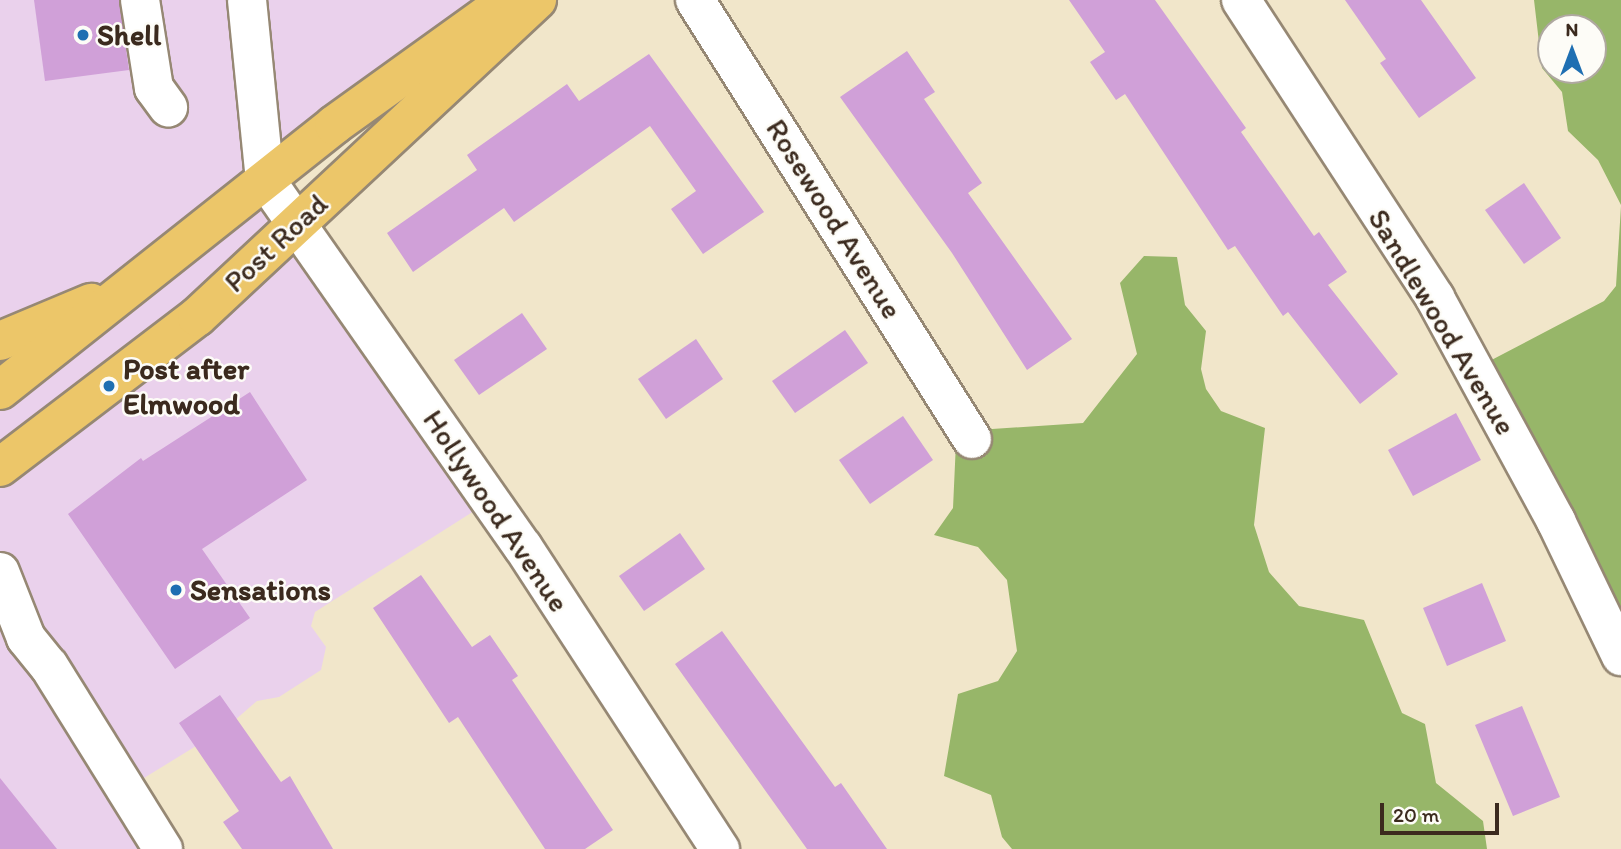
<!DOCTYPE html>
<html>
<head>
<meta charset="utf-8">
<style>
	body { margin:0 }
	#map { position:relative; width:1621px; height:849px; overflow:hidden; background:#f1e6ca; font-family:Itim,sans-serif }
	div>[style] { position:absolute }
	.built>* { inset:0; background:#ead1ec }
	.forest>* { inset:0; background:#97b669 }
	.building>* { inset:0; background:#d0a0d8 }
	.roads { filter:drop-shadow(2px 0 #968874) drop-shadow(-2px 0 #968874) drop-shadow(0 2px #968874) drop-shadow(0 -2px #968874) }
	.minor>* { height:38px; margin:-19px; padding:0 19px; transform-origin:19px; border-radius:19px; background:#fff }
	.major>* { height:38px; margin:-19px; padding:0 19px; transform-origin:19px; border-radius:19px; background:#ecc669 }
	.dots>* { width:19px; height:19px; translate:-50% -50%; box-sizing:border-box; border:4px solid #fdfcf7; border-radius:50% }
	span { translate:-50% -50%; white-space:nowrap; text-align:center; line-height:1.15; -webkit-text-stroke:5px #fdfcf7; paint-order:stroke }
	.poi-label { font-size:30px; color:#3b2a1e; font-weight:700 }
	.left { translate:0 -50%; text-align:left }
	.street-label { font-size:30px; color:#3b2a1e }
	.north { position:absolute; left:1537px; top:14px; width:70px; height:70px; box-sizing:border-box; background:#fdfcf7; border:2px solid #afa8a0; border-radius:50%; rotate:0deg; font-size:19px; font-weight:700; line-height:28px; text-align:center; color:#3b2a1e }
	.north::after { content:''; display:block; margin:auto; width:24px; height:32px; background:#1f6fb2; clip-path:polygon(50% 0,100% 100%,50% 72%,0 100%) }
	.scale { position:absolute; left:1380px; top:803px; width:119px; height:32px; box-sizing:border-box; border:4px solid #3b2a1e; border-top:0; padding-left:9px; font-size:21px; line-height:24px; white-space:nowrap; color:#3b2a1e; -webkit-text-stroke:5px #fdfcf7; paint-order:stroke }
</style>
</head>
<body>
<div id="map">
	<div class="built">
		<div style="clip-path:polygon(0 0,514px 0,272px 181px,482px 506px,315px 612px,311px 626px,326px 647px,321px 670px,279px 697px,257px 701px,227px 727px,131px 786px,168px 849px,0 849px)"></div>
	</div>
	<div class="forest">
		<div style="clip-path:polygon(evenodd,1534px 0,1621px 0,1621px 205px,1598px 160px,1568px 131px,1562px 92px,1542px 68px,1534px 0,1593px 28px,1593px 70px,1551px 70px,1551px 28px,1593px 28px)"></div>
		<div style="clip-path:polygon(1621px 206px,1621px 653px,1480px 366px,1604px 301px,1616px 286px)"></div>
		<div style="clip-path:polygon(1144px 256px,1177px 257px,1185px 305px,1206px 331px,1201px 369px,1206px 389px,1221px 411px,1265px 428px,1254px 525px,1269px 572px,1299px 606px,1364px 620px,1402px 713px,1425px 724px,1436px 783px,1483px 821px,1487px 849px,1012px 849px,1002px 837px,991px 795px,944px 776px,958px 694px,998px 681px,1017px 651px,1007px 580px,978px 547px,934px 535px,953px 508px,957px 420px,966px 408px,992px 429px,1083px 423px,1137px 354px,1120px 283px)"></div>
	</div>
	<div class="building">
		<div style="clip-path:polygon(34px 0,119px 0,129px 70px,45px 81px)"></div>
		<div style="clip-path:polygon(1069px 0,1155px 0,1246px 128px,1241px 132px,1314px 236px,1319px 232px,1347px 272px,1328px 285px,1398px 374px,1360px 404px,1288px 312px,1283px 316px,1235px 246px,1228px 250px,1125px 94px,1116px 100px,1090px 62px,1105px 52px)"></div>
		<div style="clip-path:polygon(1345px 0,1421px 0,1476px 78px,1419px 118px,1380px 63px,1386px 59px)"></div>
		<div style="clip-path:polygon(907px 51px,935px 92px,924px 99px,982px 183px,968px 193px,1072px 339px,1027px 370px,952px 253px,840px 97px)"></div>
		<div style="clip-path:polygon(649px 54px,764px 212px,703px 254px,671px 209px,696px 191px,650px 126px,514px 222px,504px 208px,413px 272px,387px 233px,477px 170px,467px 155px,567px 84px,579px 101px)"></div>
		<div style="clip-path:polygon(1524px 183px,1561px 238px,1524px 264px,1485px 210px)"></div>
		<div style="clip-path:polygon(522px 313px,547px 349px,479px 395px,454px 360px)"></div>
		<div style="clip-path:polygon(845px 330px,868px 363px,795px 413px,772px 381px)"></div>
		<div style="clip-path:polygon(696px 339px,723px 379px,666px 419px,638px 379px)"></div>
		<div style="clip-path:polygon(250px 392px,307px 480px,202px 549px,250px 618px,175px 669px,68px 514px,141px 458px,143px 461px)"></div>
		<div style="clip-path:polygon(1456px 413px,1481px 460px,1413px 496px,1388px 450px)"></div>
		<div style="clip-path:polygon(903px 416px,933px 460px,870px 504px,839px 460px)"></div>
		<div style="clip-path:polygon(680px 533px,705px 569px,644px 611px,619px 576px)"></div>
		<div style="clip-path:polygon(421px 575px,472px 647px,490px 635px,518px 676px,512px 680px,613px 830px,585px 849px,545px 849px,458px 717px,449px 723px,373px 608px)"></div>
		<div style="clip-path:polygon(1482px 583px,1506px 641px,1447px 666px,1423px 608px)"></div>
		<div style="clip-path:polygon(722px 631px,835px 787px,841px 783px,887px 849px,807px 849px,675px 664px)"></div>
		<div style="clip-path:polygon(220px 695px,281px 782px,290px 776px,333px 849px,242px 849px,223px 822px,239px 811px,179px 723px)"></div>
		<div style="clip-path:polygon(1522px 706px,1560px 797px,1513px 816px,1475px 725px)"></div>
		<div style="clip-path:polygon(0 778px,57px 849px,0 849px)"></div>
	</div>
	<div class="roads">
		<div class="minor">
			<div style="left:140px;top:0;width:89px;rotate:81deg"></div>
			<div style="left:154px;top:88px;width:24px;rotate:54deg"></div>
			<div style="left:247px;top:0;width:180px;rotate:84.3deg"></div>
			<div style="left:265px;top:179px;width:449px;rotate:55deg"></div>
			<div style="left:523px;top:547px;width:361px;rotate:56.9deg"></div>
			<div style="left:695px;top:0;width:519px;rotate:57.75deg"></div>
			<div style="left:1241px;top:0;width:356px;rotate:56.9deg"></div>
			<div style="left:1435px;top:298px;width:254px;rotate:61.5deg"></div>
			<div style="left:1556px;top:521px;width:150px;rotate:64.3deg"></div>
			<div style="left:0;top:572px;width:71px;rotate:68.5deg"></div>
			<div style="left:26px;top:638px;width:36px;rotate:51deg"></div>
			<div style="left:49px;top:666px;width:216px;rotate:58.1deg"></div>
		</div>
		<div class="major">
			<div style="left:0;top:341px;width:99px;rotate:-22.7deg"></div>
			<div style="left:0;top:390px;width:426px;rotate:-38.4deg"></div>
			<div style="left:334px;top:125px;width:209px;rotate:-35.7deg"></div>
			<div style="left:0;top:467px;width:248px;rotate:-37.3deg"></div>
			<div style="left:197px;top:317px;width:465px;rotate:-43deg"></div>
		</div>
	</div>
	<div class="dots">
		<div style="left:83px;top:35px;background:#1f6fb2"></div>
		<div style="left:109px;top:386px;background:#1f6fb2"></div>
		<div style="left:176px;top:590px;background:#1f6fb2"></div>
	</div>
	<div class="poi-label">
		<span class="left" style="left:97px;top:35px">Shell</span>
		<span class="left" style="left:123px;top:386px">Post after<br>Elmwood</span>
		<span class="left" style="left:190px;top:590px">Sensations</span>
	</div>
	<div class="street-label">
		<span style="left:834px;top:219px;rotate:58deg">Rosewood Avenue</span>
		<span style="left:276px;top:243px;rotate:-43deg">Post Road</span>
		<span style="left:1442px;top:322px;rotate:59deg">Sandlewood Avenue</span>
		<span style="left:496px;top:511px;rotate:56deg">Hollywood Avenue</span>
	</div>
	<div class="north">N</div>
	<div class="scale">20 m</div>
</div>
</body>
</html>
